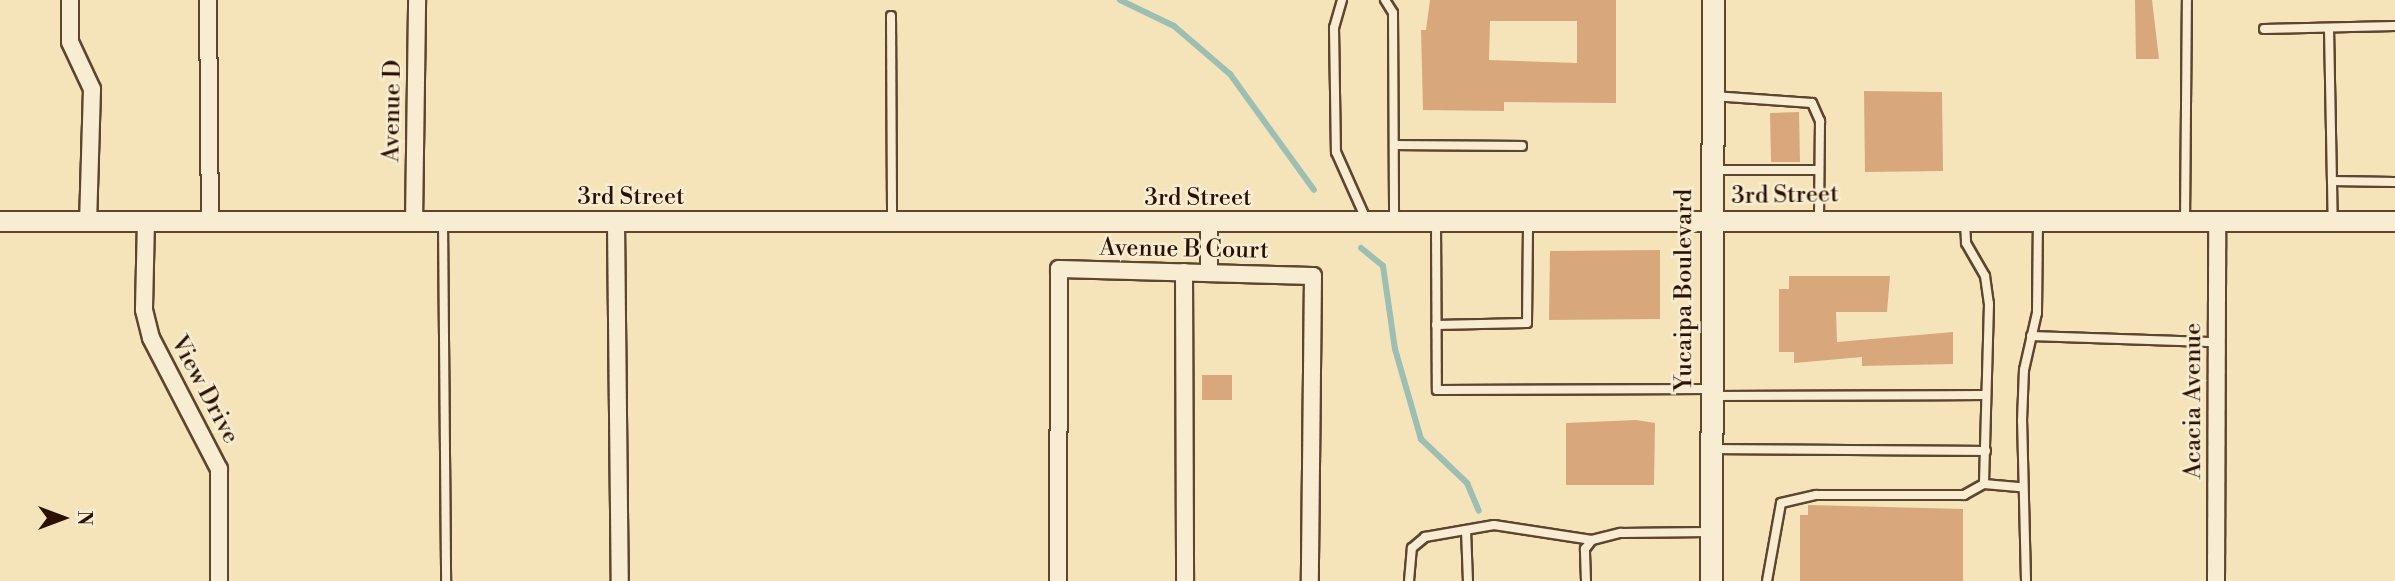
<!DOCTYPE html>
<html>
<head>
<meta charset="utf-8">
<style>
	body { margin:0 }
	#map { position:relative; width:2395px; height:581px; overflow:hidden; background:#f5e4b9; font-family:"Libre Bodoni",serif }
	div>[style] { position:absolute }
	.stream>* { height:6px; margin:-3px; padding:0 3px; transform-origin:3px; border-radius:3px; background:#9cbeb3 }
	.building>* { inset:0; background:#d8a77b }
	.roads { filter:drop-shadow(2px 0 #5e452e) drop-shadow(-2px 0 #5e452e) drop-shadow(0 2px #5e452e) drop-shadow(0 -2px #5e452e) }
	.service>* { height:8px; margin:-4px; padding:0 4px; transform-origin:4px; border-radius:4px; background:#f8edd2 }
	.minor>* { height:16px; margin:-8px; padding:0 8px; transform-origin:8px; border-radius:8px; background:#f8edd2 }
	.tertiary>* { height:19px; margin:-9.5px; padding:0 9.5px; transform-origin:9.5px; border-radius:9.5px; background:#f8edd2 }
	.secondary>* { height:21px; margin:-10.5px; padding:0 10.5px; transform-origin:10.5px; border-radius:10.5px; background:#f8edd2 }
	span { translate:-50% -50%; white-space:nowrap; text-align:center; line-height:1.15; -webkit-text-stroke:5px #f8edd2; paint-order:stroke }
	.street-label { font-size:24px; color:#2b1000 }
	.north { position:absolute; left:28px; top:483px; width:70px; height:70px; -webkit-text-stroke:5px #f8edd2; paint-order:stroke; rotate:90deg; font-size:19px; font-weight:700; line-height:28px; text-align:center; color:#2b1000 }
	.north::after { content:''; display:block; margin:auto; width:24px; height:32px; background:#2b1000; clip-path:polygon(50% 0,100% 100%,50% 72%,0 100%) }
</style>
</head>
<body>
<div id="map">
	<div class="stream">
		<div style="left:1120px;top:0;width:60px;rotate:25.7deg"></div>
		<div style="left:1174px;top:26px;width:74px;rotate:40.6deg"></div>
		<div style="left:1230px;top:74px;width:143px;rotate:54.1deg"></div>
		<div style="left:1361px;top:248px;width:28px;rotate:39deg"></div>
		<div style="left:1383px;top:266px;width:84px;rotate:81.8deg"></div>
		<div style="left:1395px;top:349px;width:94px;rotate:73.9deg"></div>
		<div style="left:1421px;top:439px;width:64px;rotate:43.7deg"></div>
		<div style="left:1467px;top:483px;width:30px;rotate:67deg"></div>
	</div>
	<div class="building">
		<div style="clip-path:polygon(evenodd,1430px 0,1616px 0,1616px 103px,1504px 102px,1504px 111px,1423px 110px,1421px 30px,1426px 30px,1430px 0,1490px 21px,1577px 21px,1577px 63px,1489px 60px,1490px 21px)"></div>
		<div style="clip-path:polygon(2135px 0,2152px 0,2159px 59px,2136px 59px)"></div>
		<div style="clip-path:polygon(1864px 91px,1942px 92px,1943px 171px,1865px 172px)"></div>
		<div style="clip-path:polygon(1799px 112px,1800px 162px,1771px 162px,1770px 113px)"></div>
		<div style="clip-path:polygon(1660px 250px,1660px 319px,1549px 320px,1550px 251px)"></div>
		<div style="clip-path:polygon(1789px 276px,1890px 276px,1887px 312px,1836px 312px,1837px 342px,1953px 332px,1953px 364px,1862px 366px,1862px 357px,1794px 363px,1794px 352px,1779px 352px,1779px 289px,1789px 289px)"></div>
		<div style="clip-path:polygon(1202px 375px,1232px 375px,1232px 400px,1202px 400px)"></div>
		<div style="clip-path:polygon(1636px 420px,1655px 423px,1654px 485px,1566px 485px,1566px 423px)"></div>
		<div style="clip-path:polygon(1808px 505px,1963px 509px,1963px 581px,1800px 581px,1800px 515px,1808px 515px)"></div>
	</div>
	<div class="roads">
		<div class="service">
			<div style="left:1342px;top:0;width:29px;rotate:106deg"></div>
			<div style="left:1334px;top:28px;width:124px;rotate:89.1deg"></div>
			<div style="left:1336px;top:152px;width:73px;rotate:65.9deg"></div>
			<div style="left:1385px;top:0;width:15px;rotate:58deg"></div>
			<div style="left:1393px;top:13px;width:208px;rotate:89.7deg"></div>
			<div style="left:891px;top:16px;width:203px;rotate:89.7deg"></div>
			<div style="left:2329px;top:28px;width:153px;rotate:88.9deg"></div>
			<div style="left:2332px;top:181px;width:63px;rotate:0.9deg"></div>
			<div style="left:2264px;top:29px;width:131px;rotate:-1.3deg"></div>
			<div style="left:1713px;top:96px;width:99px;rotate:4deg"></div>
			<div style="left:1812px;top:103px;width:20px;rotate:66deg"></div>
			<div style="left:1820px;top:121px;width:98px;rotate:90.6deg"></div>
			<div style="left:1394px;top:145px;width:128px;rotate:0.4deg"></div>
			<div style="left:1715px;top:170px;width:104px"></div>
			<div style="left:2332px;top:181px;width:39px;rotate:89deg"></div>
			<div style="left:2185px;top:221px;width:221px;rotate:-89.5deg"></div>
			<div style="left:1965px;top:222px;width:21px;rotate:87deg"></div>
			<div style="left:1966px;top:243px;width:38px;rotate:60deg"></div>
			<div style="left:1985px;top:276px;width:28px;rotate:82deg"></div>
			<div style="left:1989px;top:304px;width:180px;rotate:91.6deg"></div>
			<div style="left:1984px;top:484px;width:37px;rotate:5deg"></div>
			<div style="left:443px;top:223px;width:358px;rotate:89.5deg"></div>
			<div style="left:1436px;top:224px;width:166px;rotate:89.7deg"></div>
			<div style="left:1437px;top:390px;width:273px;rotate:-0.2deg"></div>
			<div style="left:1436px;top:325px;width:91px;rotate:-1.3deg"></div>
			<div style="left:1527px;top:323px;width:101px;rotate:-89.4deg"></div>
			<div style="left:2031px;top:336px;width:185px;rotate:1.9deg"></div>
			<div style="left:1713px;top:396px;width:273px;rotate:-0.2deg"></div>
			<div style="left:1712px;top:449px;width:274px;rotate:0.4deg"></div>
			<div style="left:1466px;top:530px;width:51px;rotate:87.8deg"></div>
			<div style="left:1409px;top:581px;width:33px;rotate:-85deg"></div>
			<div style="left:1412px;top:548px;width:17px;rotate:-40deg"></div>
			<div style="left:1425px;top:537px;width:70px;rotate:-9.9deg"></div>
			<div style="left:1494px;top:525px;width:99px;rotate:8.7deg"></div>
			<div style="left:1586px;top:581px;width:32px;rotate:-92deg"></div>
			<div style="left:1585px;top:549px;width:11px;rotate:-52deg"></div>
			<div style="left:1592px;top:540px;width:30px;rotate:-14deg"></div>
			<div style="left:1621px;top:533px;width:88px;rotate:-0.7deg"></div>
			<div style="left:1767px;top:581px;width:79px;rotate:-79.8deg"></div>
			<div style="left:1781px;top:503px;width:36px;rotate:-13deg"></div>
			<div style="left:1816px;top:495px;width:148px"></div>
			<div style="left:1964px;top:495px;width:23px;rotate:-29deg"></div>
			<div style="left:2026px;top:581px;width:160px;rotate:-91.4deg"></div>
			<div style="left:2022px;top:421px;width:51px;rotate:-87.8deg"></div>
			<div style="left:2024px;top:370px;width:58px;rotate:-77.2deg"></div>
			<div style="left:2037px;top:313px;width:91px;rotate:-89.4deg"></div>
		</div>
		<div class="minor">
			<div style="left:70px;top:0;width:42px;rotate:90deg"></div>
			<div style="left:70px;top:42px;width:52px;rotate:64.9deg"></div>
			<div style="left:92px;top:89px;width:132px;rotate:91.7deg"></div>
			<div style="left:208px;top:0;width:221px;rotate:89.5deg"></div>
			<div style="left:146px;top:220px;width:90px;rotate:91.3deg"></div>
			<div style="left:144px;top:310px;width:29px;rotate:76deg"></div>
			<div style="left:151px;top:338px;width:148px;rotate:62.6deg"></div>
			<div style="left:219px;top:469px;width:112px;rotate:90deg"></div>
			<div style="left:414px;top:223px;width:223px;rotate:-89.2deg"></div>
			<div style="left:616px;top:223px;width:358px;rotate:89.4deg"></div>
			<div style="left:1209px;top:224px;width:49px;rotate:90deg"></div>
			<div style="left:1184px;top:272px;width:309px;rotate:89.8deg"></div>
			<div style="left:1058px;top:581px;width:312px;rotate:-89.8deg"></div>
			<div style="left:1059px;top:269px;width:254px;rotate:1.6deg"></div>
			<div style="left:1313px;top:276px;width:305px;rotate:90.6deg"></div>
			<div style="left:2216px;top:581px;width:360px;rotate:-89.8deg"></div>
		</div>
		<div class="tertiary">
			<div style="left:0;top:221px;width:2395px"></div>
		</div>
		<div class="secondary">
			<div style="left:1711px;top:581px;width:581px;rotate:-89.8deg"></div>
		</div>
	</div>
	<div class="street-label">
		<span style="left:393px;top:111px;rotate:-89deg">Avenue D</span>
		<span style="left:1785px;top:196px;rotate:-1deg">3rd Street</span>
		<span style="left:631px;top:198px">3rd Street</span>
		<span style="left:1198px;top:199px">3rd Street</span>
		<span style="left:1184px;top:250px;rotate:1deg">Avenue B Court</span>
		<span style="left:1685px;top:290px;rotate:-90deg">Yucaipa Boulevard</span>
		<span style="left:204px;top:390px;rotate:62deg">View Drive</span>
		<span style="left:2194px;top:401px;rotate:-90deg">Acacia Avenue</span>
	</div>
	<div class="north">N</div>
</div>
</body>
</html>
